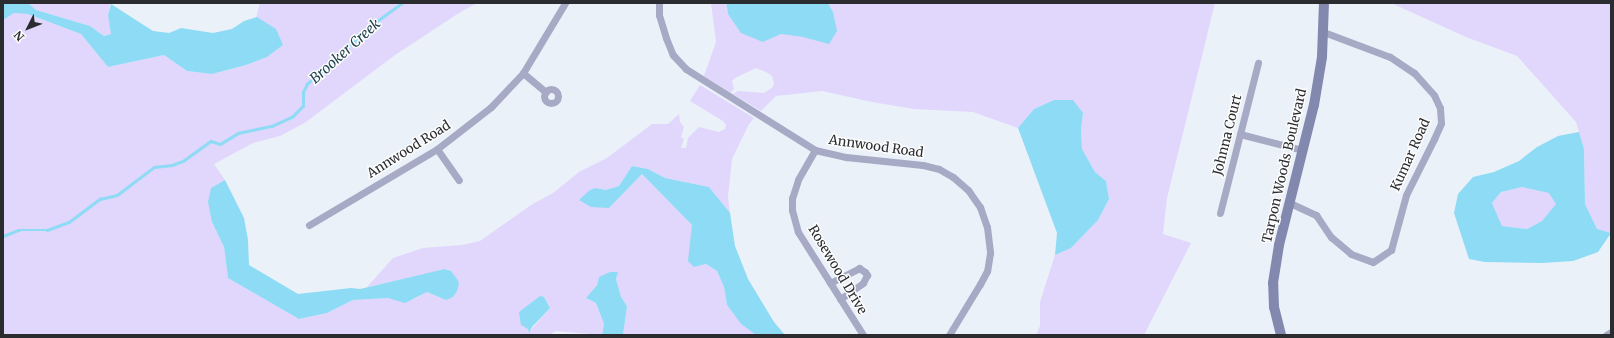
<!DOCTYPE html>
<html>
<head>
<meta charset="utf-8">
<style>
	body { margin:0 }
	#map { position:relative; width:1614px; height:338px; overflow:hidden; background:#ebf1f9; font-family:Merriweather,serif }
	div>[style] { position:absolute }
	.green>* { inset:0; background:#e1d6fc }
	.water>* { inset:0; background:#8ddbf5 }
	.stream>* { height:2.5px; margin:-1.25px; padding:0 1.25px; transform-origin:1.25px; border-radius:1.25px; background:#8ddbf5 }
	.street>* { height:7px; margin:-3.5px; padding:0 3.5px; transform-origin:3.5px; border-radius:3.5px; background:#a7aac5 }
	.street>.ring { margin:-3.5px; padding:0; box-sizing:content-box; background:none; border:7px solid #a7aac5; border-radius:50% }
	.secondary>* { height:10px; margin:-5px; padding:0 5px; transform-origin:5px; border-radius:5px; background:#8388af }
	span { translate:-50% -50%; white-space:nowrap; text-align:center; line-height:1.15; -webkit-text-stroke:3px #fdfdfd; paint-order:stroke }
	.street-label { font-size:13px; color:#2a2c2f }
	.water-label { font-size:14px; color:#1f434f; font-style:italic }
	.frame { position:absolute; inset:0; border:4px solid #2a2c2f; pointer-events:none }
	.north { position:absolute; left:8px; top:8px; width:40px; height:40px; -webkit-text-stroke:3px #fdfdfd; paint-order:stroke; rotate:228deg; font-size:11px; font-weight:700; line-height:16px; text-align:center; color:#2a2c2f }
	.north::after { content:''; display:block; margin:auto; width:14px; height:18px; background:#2a2c2f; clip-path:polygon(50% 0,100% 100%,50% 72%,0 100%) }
</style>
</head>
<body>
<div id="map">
	<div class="green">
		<div style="clip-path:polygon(28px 3px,109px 3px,110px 5px,108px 15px,112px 34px,104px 36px,90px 26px,36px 10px)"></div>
		<div style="clip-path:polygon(evenodd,260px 3px,477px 3px,459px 13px,395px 55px,306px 122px,280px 136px,253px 143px,214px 164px,225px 180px,211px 188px,212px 222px,224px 247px,228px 278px,299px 319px,327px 313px,353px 300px,388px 298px,414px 299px,427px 292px,441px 298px,453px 297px,459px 283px,448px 269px,367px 287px,393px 258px,423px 248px,462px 245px,480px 241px,531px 205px,553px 193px,579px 172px,607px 158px,652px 124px,668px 124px,679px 114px,680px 122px,684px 127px,681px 137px,684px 139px,681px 148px,686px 148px,688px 138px,699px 127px,719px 132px,725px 129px,726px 125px,723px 121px,690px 101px,700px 85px,754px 118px,749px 124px,732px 159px,728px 197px,730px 213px,709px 187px,665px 178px,648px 169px,632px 166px,619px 186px,606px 190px,596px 188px,609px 208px,642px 174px,692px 225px,694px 267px,706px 264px,717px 271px,724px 287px,727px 305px,741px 324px,756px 335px,623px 335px,627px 306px,621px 297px,616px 279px,618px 272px,599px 277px,597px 285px,586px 298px,596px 303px,604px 324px,602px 335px,556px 331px,549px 335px,3px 335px,3px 20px,14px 13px,28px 14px,81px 34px,108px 67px,164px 55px,187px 71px,212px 74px,246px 65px,267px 57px,283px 45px,256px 18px,260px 3px,544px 297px,550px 308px,529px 332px,528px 329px,544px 297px)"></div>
		<div style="clip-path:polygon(711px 3px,725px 3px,728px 14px,763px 42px,781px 34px,803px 37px,833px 12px,828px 3px,1215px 3px,1167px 198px,1163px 234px,1191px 243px,1144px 335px,1036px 335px,1040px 326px,1040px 302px,1055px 255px,1071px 248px,1098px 220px,1109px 199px,1106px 181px,1095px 172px,1082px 149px,1081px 130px,1083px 114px,1054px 100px,1034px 109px,1018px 128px,973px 112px,914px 109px,872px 102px,822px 91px,776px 96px,761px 111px,733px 94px,738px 91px,764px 93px,773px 87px,774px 83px,772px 76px,768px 73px,756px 68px,735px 78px,732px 81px,734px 89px,731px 92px,732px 94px,704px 76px,716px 42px)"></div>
		<div style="clip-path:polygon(1391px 3px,1611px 3px,1611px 233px,1597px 229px,1585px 204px,1584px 149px,1576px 122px,1517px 56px,1466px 37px)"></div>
		<div style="clip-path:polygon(1522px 187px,1550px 193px,1557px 204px,1542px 221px,1527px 229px,1502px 226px,1492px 203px,1501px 192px)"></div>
	</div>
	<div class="water">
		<div style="clip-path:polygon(3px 3px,28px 3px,36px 10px,90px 26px,104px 36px,111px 34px,108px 15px,111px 4px,153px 31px,169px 33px,181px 28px,213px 33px,232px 29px,244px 21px,257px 17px,276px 29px,283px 45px,267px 57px,246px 65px,212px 74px,187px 71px,164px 55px,108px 67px,81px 34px,28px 14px,14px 13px,3px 20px)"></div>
		<div style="clip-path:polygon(726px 3px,828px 3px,833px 12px,837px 31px,829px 44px,803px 37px,781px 34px,763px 42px,741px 33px,728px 14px)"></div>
		<div style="clip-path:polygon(1054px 100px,1073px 100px,1083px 113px,1081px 130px,1082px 149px,1095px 172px,1106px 181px,1109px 199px,1098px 220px,1071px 248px,1055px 255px,1057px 233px,1018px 128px,1034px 109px)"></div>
		<div style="clip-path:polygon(evenodd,1579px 132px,1584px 149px,1585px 204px,1597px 229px,1611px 233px,1598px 252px,1573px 261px,1542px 263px,1485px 262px,1469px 259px,1454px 213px,1458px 194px,1473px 177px,1494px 172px,1519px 161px,1537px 147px,1558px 136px,1579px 132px,1522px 187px,1549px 193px,1556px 204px,1542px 221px,1527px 229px,1502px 226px,1492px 203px,1501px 192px,1522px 187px)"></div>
		<div style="clip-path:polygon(632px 166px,648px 169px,665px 178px,709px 187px,730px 213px,735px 246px,748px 279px,774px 322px,785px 335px,756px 335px,741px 324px,727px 305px,724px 287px,717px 271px,706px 264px,694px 267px,688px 261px,692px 225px,642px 174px,609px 208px,591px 207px,579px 200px,590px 190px,596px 188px,606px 190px,619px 186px)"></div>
		<div style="clip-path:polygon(225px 180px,244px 218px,248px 240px,249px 265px,298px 294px,351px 288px,360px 289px,445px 269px,451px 271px,457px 279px,459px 283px,457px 291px,453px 297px,446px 300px,427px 292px,405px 303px,388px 298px,353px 300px,327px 313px,299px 319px,228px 278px,224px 247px,212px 222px,208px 202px,211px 188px)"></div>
		<div style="clip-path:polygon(610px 272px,618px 272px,616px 279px,621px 297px,627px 306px,623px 335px,602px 335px,604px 324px,596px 303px,586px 298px,597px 285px,599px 277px)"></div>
		<div style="clip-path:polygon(540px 296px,544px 297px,550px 308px,532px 327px,529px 333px,528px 329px,521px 325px,519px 312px)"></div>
	</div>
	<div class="stream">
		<div style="left:3px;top:236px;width:17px;rotate:-21deg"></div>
		<div style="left:19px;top:230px;width:28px"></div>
		<div style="left:47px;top:230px;width:23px;rotate:-20deg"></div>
		<div style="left:69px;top:222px;width:39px;rotate:-37deg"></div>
		<div style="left:100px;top:199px;width:17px;rotate:-13deg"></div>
		<div style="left:117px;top:195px;width:46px;rotate:-37.1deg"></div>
		<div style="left:154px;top:167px;width:18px;rotate:-6deg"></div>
		<div style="left:172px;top:165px;width:12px;rotate:-20deg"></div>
		<div style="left:183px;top:161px;width:34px;rotate:-36deg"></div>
		<div style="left:211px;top:141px;width:9px;rotate:18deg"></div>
		<div style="left:220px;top:144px;width:21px;rotate:-31deg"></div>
		<div style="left:238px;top:133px;width:35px;rotate:-12deg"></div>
		<div style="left:272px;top:126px;width:23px;rotate:-25deg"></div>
		<div style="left:293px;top:116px;width:14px;rotate:-45deg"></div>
		<div style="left:303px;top:106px;width:14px;rotate:-90deg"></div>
		<div style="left:303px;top:92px;width:9px;rotate:-63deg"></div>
		<div style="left:307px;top:84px;width:94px;rotate:-42deg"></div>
		<div style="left:377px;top:21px;width:31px;rotate:-36deg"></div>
	</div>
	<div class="street">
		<div style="left:659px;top:3px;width:12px;rotate:90deg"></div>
		<div style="left:659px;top:15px;width:24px;rotate:73deg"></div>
		<div style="left:666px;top:38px;width:18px;rotate:68deg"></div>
		<div style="left:673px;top:55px;width:19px;rotate:47deg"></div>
		<div style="left:686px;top:69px;width:152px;rotate:32.1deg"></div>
		<div style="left:815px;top:150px;width:32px;rotate:13deg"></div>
		<div style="left:846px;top:157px;width:77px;rotate:5.9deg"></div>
		<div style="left:923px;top:165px;width:16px;rotate:14deg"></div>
		<div style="left:939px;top:169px;width:16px;rotate:30deg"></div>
		<div style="left:953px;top:177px;width:20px;rotate:41deg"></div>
		<div style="left:968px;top:190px;width:21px;rotate:55deg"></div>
		<div style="left:980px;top:207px;width:21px;rotate:71deg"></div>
		<div style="left:987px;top:227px;width:26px;rotate:83deg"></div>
		<div style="left:990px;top:253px;width:18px;rotate:99deg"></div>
		<div style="left:987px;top:271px;width:15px;rotate:118deg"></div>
		<div style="left:980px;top:284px;width:60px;rotate:121.3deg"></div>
		<div style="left:523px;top:73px;width:30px;rotate:40deg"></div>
		<div class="ring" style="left:544px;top:89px;width:7px;height:7px"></div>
		<div style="left:1240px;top:134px;width:65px;rotate:14.3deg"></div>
		<div style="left:437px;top:149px;width:38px;rotate:55deg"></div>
		<div style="left:815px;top:150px;width:34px;rotate:120deg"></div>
		<div style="left:798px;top:180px;width:19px;rotate:108deg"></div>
		<div style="left:792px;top:198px;width:12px;rotate:90deg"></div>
		<div style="left:792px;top:210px;width:23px;rotate:75deg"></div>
		<div style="left:798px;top:232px;width:122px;rotate:57.7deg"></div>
		<div style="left:1290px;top:203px;width:29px;rotate:25deg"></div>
		<div style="left:1316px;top:215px;width:27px;rotate:56deg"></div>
		<div style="left:1331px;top:237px;width:26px;rotate:40deg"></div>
		<div style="left:1351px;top:254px;width:23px;rotate:20deg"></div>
		<div style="left:1373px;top:262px;width:22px;rotate:-34deg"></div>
		<div style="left:1391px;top:250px;width:57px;rotate:-74.7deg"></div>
		<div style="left:1406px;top:195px;width:63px;rotate:-63.4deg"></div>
		<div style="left:1434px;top:139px;width:17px;rotate:-66deg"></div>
		<div style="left:1441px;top:123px;width:15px;rotate:-94deg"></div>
		<div style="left:1440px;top:108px;width:14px;rotate:-115deg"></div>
		<div style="left:1434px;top:95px;width:30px;rotate:-132deg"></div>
		<div style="left:1414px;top:73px;width:29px;rotate:-146deg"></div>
		<div style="left:1390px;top:57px;width:71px;rotate:-159.3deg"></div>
		<div style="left:1220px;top:213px;width:155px;rotate:-75.8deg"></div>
		<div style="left:309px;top:225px;width:149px;rotate:-30.7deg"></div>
		<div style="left:437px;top:149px;width:68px;rotate:-37.9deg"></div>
		<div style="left:491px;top:107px;width:47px;rotate:-46.7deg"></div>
		<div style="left:523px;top:73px;width:82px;rotate:-59deg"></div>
		<div style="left:830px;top:283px;width:33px;rotate:-27deg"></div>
		<div style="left:859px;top:268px;width:7px;rotate:34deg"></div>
		<div style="left:865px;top:272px;width:4px;rotate:56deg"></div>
		<div style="left:867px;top:275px;width:9px;rotate:117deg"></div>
		<div style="left:863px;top:283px;width:28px;rotate:145deg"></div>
		<div style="left:1606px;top:335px;width:6px;rotate:-31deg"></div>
	</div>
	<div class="secondary">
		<div style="left:1281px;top:335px;width:29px;rotate:-104deg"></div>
		<div style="left:1274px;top:307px;width:24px;rotate:-92deg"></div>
		<div style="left:1273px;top:283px;width:38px;rotate:-81deg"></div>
		<div style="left:1279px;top:245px;width:144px;rotate:-76deg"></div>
		<div style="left:1314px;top:105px;width:49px;rotate:-80.5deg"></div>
		<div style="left:1322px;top:57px;width:54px;rotate:-87.9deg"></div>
	</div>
	<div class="street-label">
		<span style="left:1228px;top:135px;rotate:-76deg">Johnna Court</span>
		<span style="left:876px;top:147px;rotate:8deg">Annwood Road</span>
		<span style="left:409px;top:150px;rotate:-32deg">Annwood Road</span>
		<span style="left:1411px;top:155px;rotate:-66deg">Kumar Road</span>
		<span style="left:1285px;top:166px;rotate:-77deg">Tarpon Woods Boulevard</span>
		<span style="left:837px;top:270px;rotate:59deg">Rosewood Drive</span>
	</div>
	<div class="water-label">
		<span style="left:345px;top:51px;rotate:-42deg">Brooker Creek</span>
	</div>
	<div class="frame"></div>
	<div class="north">N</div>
</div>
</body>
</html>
